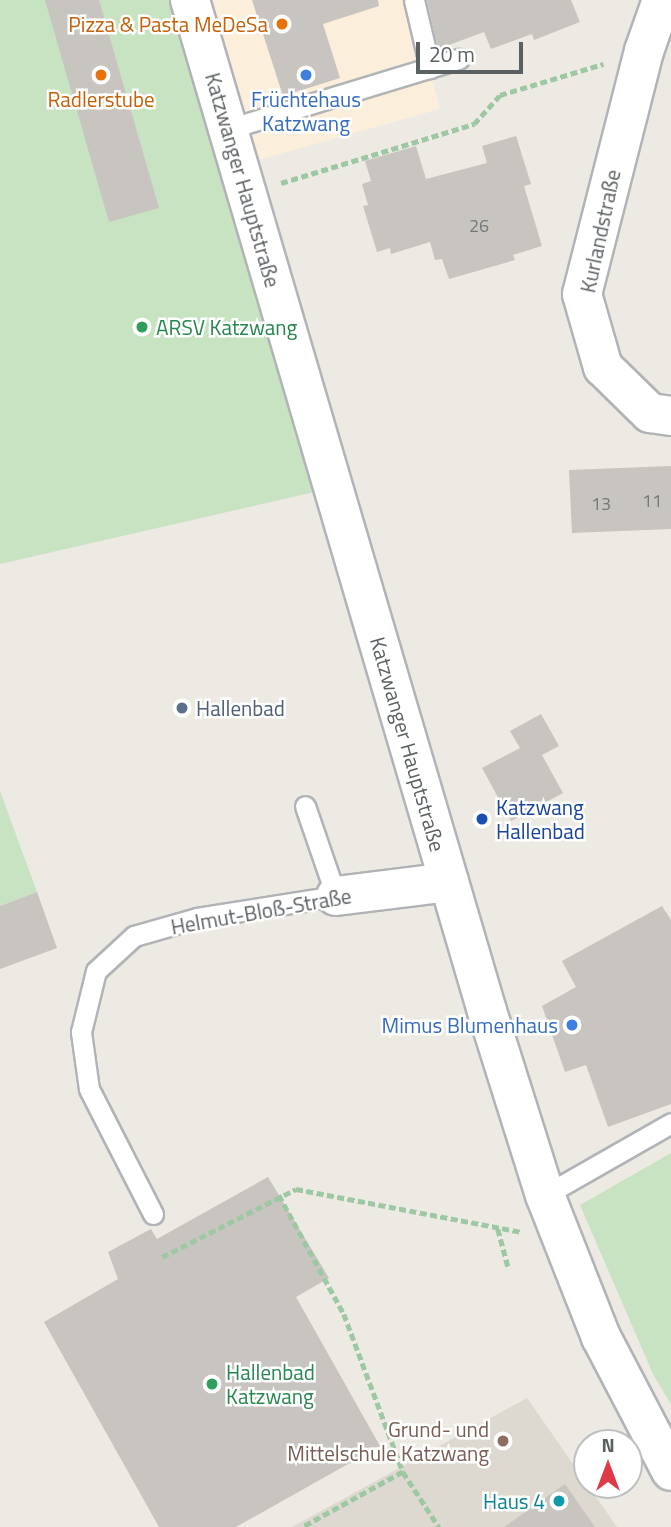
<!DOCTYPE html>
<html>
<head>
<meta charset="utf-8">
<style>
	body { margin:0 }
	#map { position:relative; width:671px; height:1527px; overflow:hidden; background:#ede9e3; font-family:"Titillium Web",sans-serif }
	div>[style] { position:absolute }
	.commercial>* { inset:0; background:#fbeeda }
	.education>* { inset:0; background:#ddd9d1 }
	.green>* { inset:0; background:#c7e3c1 }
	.building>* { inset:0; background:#c8c4c0 }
	.path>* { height:4.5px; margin-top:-2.25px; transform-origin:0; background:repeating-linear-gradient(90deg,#9ec8a3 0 7px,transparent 0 10.5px) }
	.roads { filter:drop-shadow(2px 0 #b1b4b7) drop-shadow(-2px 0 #b1b4b7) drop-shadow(0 2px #b1b4b7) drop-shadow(0 -2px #b1b4b7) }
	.service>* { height:19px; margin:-9.5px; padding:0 9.5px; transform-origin:9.5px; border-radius:9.5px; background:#fff }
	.minor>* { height:38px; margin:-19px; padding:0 19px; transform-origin:19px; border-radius:19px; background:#fff }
	.secondary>* { height:38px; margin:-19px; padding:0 19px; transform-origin:19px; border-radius:19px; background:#fff }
	.dots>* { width:19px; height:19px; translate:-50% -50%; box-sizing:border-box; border:4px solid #fff; border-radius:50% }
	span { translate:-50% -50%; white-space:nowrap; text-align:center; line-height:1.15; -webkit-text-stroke:5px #fff; paint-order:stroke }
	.number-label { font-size:18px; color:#76797a }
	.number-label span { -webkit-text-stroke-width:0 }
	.food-label { font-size:21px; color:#c56008 }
	.right { translate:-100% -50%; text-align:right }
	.shop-label { font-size:21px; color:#366cbe }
	.street-label { font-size:21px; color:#5b6063 }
	.leisure-label { font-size:21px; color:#27864d }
	.left { translate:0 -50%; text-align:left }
	.service-label { font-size:21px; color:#4e5e75 }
	.transit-label { font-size:21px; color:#164399 }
	.education-label { font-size:21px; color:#785e54 }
	.culture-label { font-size:21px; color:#0d838f }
	.north { position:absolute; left:573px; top:1429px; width:70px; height:70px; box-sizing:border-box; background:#fff; border:2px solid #bdbfc1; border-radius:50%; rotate:0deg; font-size:19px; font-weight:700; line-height:28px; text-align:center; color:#5b6063 }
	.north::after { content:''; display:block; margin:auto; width:24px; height:32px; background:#dd3947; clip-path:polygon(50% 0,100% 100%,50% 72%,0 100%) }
	.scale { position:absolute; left:416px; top:42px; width:107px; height:32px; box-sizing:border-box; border:4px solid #5b6063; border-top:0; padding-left:9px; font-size:21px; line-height:24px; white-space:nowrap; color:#5b6063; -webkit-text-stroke:5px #fff; paint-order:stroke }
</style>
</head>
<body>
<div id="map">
	<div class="commercial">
		<div style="clip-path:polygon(189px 0,412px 0,440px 109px,237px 166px)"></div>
	</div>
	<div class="education">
		<div style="clip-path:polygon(527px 1398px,617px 1527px,292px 1527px)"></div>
	</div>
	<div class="green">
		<div style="clip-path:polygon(0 0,189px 0,332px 488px,0 564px)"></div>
		<div style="clip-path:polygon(0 791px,37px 892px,0 906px)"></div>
		<div style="clip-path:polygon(671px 1153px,671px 1404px,653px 1374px,580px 1205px)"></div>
	</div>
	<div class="building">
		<div style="clip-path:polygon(45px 0,99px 0,159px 208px,109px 222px)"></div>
		<div style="clip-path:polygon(252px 0,378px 0,379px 6px,323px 24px,340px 78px,283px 96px)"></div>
		<div style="clip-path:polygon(427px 0,571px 0,580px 22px,534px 40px,532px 34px,491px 49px,484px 32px,438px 49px)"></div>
		<div style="clip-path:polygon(516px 136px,531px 184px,524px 186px,542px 246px,513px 255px,515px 260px,449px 279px,442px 259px,435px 260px,430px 242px,391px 254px,390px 248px,377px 252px,363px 206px,368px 205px,362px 184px,371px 181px,365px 161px,416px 146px,426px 179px,487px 163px,482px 146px)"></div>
		<div style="clip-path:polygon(671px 466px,671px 529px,572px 533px,569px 470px)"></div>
		<div style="clip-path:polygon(541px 714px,559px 746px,542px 755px,563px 793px,511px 821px,482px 768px,520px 748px,510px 731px)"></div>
		<div style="clip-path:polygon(37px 892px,57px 948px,0 969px,0 906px)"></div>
		<div style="clip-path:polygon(662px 906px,671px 920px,671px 1104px,608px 1127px,586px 1065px,565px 1072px,542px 1006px,576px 987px,562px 961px)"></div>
		<div style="clip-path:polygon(268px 1177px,329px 1278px,296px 1297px,380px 1446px,236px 1527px,159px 1527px,44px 1322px,118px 1279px,108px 1252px,151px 1229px,157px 1239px)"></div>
		<div style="clip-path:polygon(565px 1484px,595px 1527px,504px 1527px)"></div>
	</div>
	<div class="path">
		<div style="left:281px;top:183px;width:202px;rotate:-17deg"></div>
		<div style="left:474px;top:124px;width:39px;rotate:-48deg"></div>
		<div style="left:500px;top:95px;width:108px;rotate:-16.8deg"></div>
		<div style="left:279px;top:1195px;width:136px;rotate:61.4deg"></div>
		<div style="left:344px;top:1314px;width:169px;rotate:69.5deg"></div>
		<div style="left:403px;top:1472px;width:114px;rotate:151.2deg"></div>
		<div style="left:498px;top:1229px;width:39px;rotate:75deg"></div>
		<div style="left:162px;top:1257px;width:150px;rotate:-26.9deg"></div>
		<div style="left:296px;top:1189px;width:229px;rotate:10.8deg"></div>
		<div style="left:403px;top:1472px;width:66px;rotate:56.8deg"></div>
	</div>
	<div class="roads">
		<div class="service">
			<div style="left:414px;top:0;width:70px;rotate:76.8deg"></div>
			<div style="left:228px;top:129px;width:241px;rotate:-16.9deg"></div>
			<div style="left:545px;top:1195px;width:145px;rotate:-29.7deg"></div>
			<div style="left:153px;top:1214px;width:140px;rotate:-117.1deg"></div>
			<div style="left:89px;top:1089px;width:58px;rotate:-98deg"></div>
			<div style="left:81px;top:1032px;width:63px;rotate:-76.2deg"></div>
			<div style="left:96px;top:971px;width:52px;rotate:-42.6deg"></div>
			<div style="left:134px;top:936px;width:66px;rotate:-15.9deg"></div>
			<div style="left:197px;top:918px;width:141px;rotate:-9deg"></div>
			<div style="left:336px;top:896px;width:95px;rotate:-109deg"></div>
		</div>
		<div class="minor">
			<div style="left:662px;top:0;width:54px;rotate:109.4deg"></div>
			<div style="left:644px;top:51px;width:251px;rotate:104.3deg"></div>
			<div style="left:582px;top:294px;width:76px;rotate:74deg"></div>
			<div style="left:603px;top:367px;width:66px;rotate:44.4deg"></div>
			<div style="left:650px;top:413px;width:21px;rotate:8deg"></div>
			<div style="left:336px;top:896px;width:114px;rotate:-7.1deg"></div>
		</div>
		<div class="secondary">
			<div style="left:190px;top:0;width:1054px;rotate:73.63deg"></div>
			<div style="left:487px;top:1011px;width:193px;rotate:72.5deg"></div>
			<div style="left:545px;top:1195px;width:153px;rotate:68.5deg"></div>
			<div style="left:601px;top:1337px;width:151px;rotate:62.4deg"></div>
		</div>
	</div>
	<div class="dots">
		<div style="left:282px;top:24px;background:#e8710a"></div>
		<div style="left:101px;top:75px;background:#e8710a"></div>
		<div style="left:306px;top:75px;background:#3f7fe0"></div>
		<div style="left:142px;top:327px;background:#2e9e5b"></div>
		<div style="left:182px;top:708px;background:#5c6f8a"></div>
		<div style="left:482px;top:819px;background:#1a4fb4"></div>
		<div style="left:572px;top:1025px;background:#3f7fe0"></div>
		<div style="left:212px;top:1384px;background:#2e9e5b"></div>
		<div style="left:503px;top:1441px;background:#8d6e63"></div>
		<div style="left:559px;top:1501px;background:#0f9aa8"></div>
	</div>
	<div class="number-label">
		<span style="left:479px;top:226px">26</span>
		<span style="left:652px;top:501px">11</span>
		<span style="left:601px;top:504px">13</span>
	</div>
	<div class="food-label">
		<span class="right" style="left:268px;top:24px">Pizza &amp; Pasta MeDeSa</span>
		<span style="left:101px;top:99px">Radlerstube</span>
	</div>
	<div class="shop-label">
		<span style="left:306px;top:111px">Früchtehaus<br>Katzwang</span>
		<span class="right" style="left:558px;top:1025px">Mimus Blumenhaus</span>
	</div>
	<div class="street-label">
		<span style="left:243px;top:180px;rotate:74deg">Katzwanger Hauptstraße</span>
		<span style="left:600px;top:231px;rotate:-78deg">Kurlandstraße</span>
		<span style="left:408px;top:744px;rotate:74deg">Katzwanger Hauptstraße</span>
		<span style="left:261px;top:911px;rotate:-10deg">Helmut-Bloß-Straße</span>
	</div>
	<div class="leisure-label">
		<span class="left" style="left:156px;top:327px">ARSV Katzwang</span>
		<span class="left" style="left:226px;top:1384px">Hallenbad<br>Katzwang</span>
	</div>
	<div class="service-label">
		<span class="left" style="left:196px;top:708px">Hallenbad</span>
	</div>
	<div class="transit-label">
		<span class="left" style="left:496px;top:819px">Katzwang<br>Hallenbad</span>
	</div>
	<div class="education-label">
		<span class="right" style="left:489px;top:1441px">Grund- und<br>Mittelschule Katzwang</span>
	</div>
	<div class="culture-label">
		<span class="right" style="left:545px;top:1501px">Haus 4</span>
	</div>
	<div class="north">N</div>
	<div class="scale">20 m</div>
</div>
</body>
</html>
